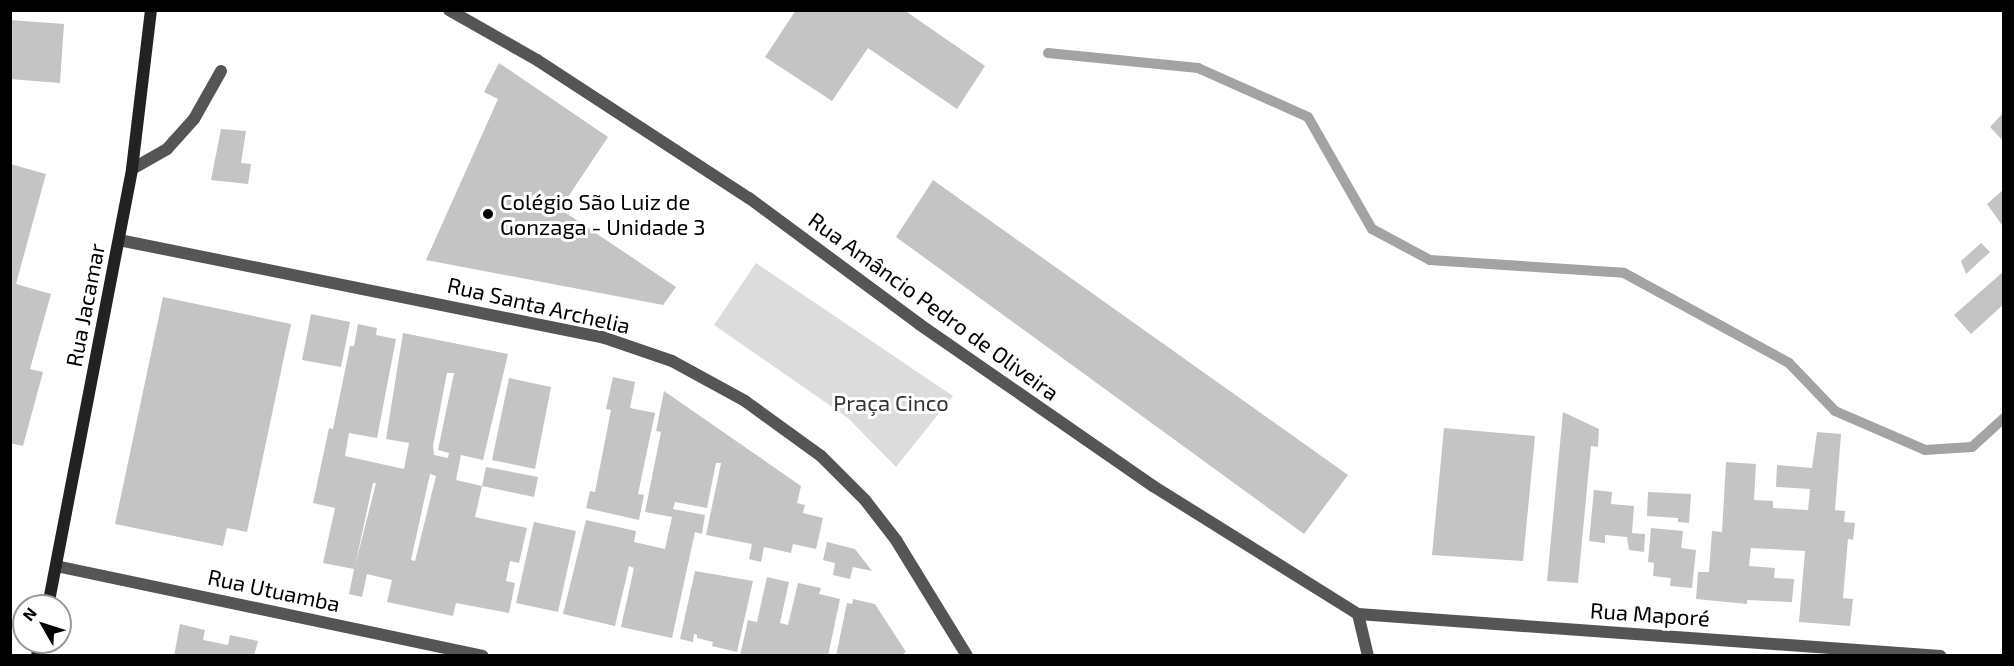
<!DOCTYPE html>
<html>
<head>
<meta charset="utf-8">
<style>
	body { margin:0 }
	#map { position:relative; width:2014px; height:666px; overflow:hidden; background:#fff; font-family:"Exo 2",sans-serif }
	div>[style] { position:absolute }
	.green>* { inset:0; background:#dcdcdc }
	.stream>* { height:10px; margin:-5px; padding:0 5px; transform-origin:5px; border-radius:5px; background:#a3a3a3 }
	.building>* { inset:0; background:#c4c4c4 }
	.lane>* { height:12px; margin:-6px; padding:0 6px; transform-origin:6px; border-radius:6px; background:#555 }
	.street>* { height:12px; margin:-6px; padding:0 6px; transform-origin:6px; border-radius:6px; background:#555 }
	.secondary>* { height:12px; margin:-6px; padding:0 6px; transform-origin:6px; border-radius:6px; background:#222 }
	.dots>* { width:16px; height:16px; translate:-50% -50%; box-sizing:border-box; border:3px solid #fff; border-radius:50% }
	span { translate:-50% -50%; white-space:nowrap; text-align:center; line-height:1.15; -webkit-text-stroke:6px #fff; paint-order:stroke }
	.poi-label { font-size:22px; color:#000 }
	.left { translate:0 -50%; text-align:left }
	.street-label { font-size:22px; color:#000 }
	.park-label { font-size:22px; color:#333 }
	.frame { position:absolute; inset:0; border:12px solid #000; pointer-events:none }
	.north { position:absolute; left:12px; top:594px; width:60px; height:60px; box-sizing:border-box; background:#fff; border:2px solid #999; border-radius:50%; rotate:309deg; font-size:16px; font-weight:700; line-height:24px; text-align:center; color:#000 }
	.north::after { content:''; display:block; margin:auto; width:21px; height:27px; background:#000; clip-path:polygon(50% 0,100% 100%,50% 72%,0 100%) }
</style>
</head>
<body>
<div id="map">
	<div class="green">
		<div style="clip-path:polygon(756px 263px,953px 396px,896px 467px,848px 418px,714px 325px)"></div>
	</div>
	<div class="stream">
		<div style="left:1048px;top:53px;width:151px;rotate:5.7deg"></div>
		<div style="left:1198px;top:68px;width:120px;rotate:24deg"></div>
		<div style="left:1308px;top:117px;width:129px;rotate:60.3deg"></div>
		<div style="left:1372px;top:229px;width:66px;rotate:28.1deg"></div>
		<div style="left:1430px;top:260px;width:194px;rotate:3.8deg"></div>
		<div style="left:1624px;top:273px;width:188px;rotate:28.6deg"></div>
		<div style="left:1789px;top:363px;width:66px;rotate:46.2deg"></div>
		<div style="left:1835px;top:411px;width:98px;rotate:23.4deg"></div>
		<div style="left:1925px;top:450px;width:47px;rotate:-3.7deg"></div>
		<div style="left:1972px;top:447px;width:43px;rotate:-42.2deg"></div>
	</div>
	<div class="building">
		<div style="clip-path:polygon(796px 10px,904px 10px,985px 66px,957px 109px,868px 48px,832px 101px,765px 57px)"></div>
		<div style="clip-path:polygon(10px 20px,64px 24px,60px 83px,10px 79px)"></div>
		<div style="clip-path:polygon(499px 63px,608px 137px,560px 209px,676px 287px,663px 305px,426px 260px,498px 99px,484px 92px)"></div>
		<div style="clip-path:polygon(2004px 112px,2004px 142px,1990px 127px)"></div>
		<div style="clip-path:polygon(221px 129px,246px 131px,241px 163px,251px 164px,248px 184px,211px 180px)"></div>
		<div style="clip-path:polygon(10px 164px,46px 174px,16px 284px,51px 294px,30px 369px,43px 372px,23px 446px,10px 443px)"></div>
		<div style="clip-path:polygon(933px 180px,1348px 475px,1304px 534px,896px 237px)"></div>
		<div style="clip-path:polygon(2004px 189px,2004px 228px,1987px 204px)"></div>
		<div style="clip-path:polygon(1981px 243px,1990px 252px,1966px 274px,1961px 261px)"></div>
		<div style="clip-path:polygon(2004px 271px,2004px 304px,1971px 334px,1954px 315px)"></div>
		<div style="clip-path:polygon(163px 297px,291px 324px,247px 532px,227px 528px,223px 546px,115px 524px)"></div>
		<div style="clip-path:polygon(311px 314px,350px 322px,341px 367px,302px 360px)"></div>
		<div style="clip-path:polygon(evenodd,358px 324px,377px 328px,376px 335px,396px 339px,377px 438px,349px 433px,345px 456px,404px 469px,409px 443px,386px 439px,403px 333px,508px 354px,483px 460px,461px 455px,456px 480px,482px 486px,475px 517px,527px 528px,519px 563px,510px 561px,506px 581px,515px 583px,509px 613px,456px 603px,453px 616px,387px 602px,392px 580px,367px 574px,362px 597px,349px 594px,354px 569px,323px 563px,335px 508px,313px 503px,329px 428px,333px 429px,350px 346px,354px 346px,358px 324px,447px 373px,454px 373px,438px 450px,449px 453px,448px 458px,434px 455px,433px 446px,447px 373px,358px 324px,430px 474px,436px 476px,415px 561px,411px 560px,430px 474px,358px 324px,373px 483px,376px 483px,355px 566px,373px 483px)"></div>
		<div style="clip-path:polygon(613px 377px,635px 382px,630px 408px,655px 413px,638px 494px,644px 495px,639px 520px,586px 508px,590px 491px,595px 492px,611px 410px,606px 409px)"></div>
		<div style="clip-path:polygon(509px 378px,551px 387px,535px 469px,492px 460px)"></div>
		<div style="clip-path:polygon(664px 391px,801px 486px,797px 503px,805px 505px,803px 513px,823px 518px,816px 549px,793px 544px,791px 553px,764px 547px,761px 562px,749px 559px,752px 544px,706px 535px,721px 463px,716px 463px,707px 508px,675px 502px,673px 509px,705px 515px,702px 534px,695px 532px,672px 638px,621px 627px,634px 568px,629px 566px,615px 626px,563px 614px,586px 520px,636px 531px,634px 542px,665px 549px,672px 517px,645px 512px,661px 432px,656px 431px)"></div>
		<div style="clip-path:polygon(1563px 412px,1599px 429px,1598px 447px,1591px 446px,1578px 583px,1547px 581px)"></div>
		<div style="clip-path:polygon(1444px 428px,1535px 436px,1523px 561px,1432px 555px)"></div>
		<div style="clip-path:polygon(1817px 432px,1841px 434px,1835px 510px,1845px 511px,1844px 522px,1855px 523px,1853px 540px,1848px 539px,1843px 598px,1853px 599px,1850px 626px,1799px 622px,1805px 551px,1751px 548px,1749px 566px,1775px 568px,1774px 578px,1794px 579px,1792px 602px,1747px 600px,1747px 604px,1696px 599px,1698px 572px,1709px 572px,1712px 531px,1722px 532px,1726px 462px,1756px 464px,1754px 500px,1773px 501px,1773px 508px,1808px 510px,1810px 489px,1776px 487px,1777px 465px,1812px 468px)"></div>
		<div style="clip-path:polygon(486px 467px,538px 477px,534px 497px,482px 486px)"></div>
		<div style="clip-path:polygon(1594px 490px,1612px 492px,1611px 504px,1634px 506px,1632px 533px,1645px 534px,1644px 552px,1629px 550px,1627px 537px,1605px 535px,1605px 543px,1589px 541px)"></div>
		<div style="clip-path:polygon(1648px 492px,1691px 494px,1689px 523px,1678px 522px,1678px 518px,1647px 516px)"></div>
		<div style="clip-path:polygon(534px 522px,576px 531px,558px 612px,516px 603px)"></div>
		<div style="clip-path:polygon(1651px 528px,1683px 531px,1681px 548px,1696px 550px,1692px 588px,1670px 586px,1671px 578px,1653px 576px,1654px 563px,1648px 562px)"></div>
		<div style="clip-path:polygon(827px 542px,855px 549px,872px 571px,853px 567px,850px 579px,833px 575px,835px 563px,823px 560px)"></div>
		<div style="clip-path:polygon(695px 571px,753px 581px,737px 652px,712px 646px,713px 642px,697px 638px,697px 635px,694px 634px,693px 642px,680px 639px)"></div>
		<div style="clip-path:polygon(767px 577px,789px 582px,780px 623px,788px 625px,798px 583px,821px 588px,819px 594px,840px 599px,828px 656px,740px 656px,748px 620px,757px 622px)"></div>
		<div style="clip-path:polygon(853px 599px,875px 604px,906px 652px,900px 656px,836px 656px,847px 603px,852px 604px)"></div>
		<div style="clip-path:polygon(180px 624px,205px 630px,203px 640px,228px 645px,230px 635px,258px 641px,254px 656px,174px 656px)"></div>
	</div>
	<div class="lane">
		<div style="left:132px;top:169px;width:40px;rotate:-29.7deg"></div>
		<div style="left:167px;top:149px;width:40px;rotate:-48deg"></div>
		<div style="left:194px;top:119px;width:55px;rotate:-60.6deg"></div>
	</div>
	<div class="street">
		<div style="left:449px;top:10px;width:101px;rotate:29.6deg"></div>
		<div style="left:537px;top:60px;width:253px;rotate:33.1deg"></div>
		<div style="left:749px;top:198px;width:212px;rotate:36.5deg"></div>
		<div style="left:919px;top:324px;width:285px;rotate:34.7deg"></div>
		<div style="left:1153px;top:486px;width:242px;rotate:32deg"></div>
		<div style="left:1358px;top:614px;width:43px;rotate:76.6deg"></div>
		<div style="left:119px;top:240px;width:493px;rotate:11.4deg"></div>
		<div style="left:602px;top:337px;width:74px;rotate:18.9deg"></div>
		<div style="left:672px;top:361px;width:83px;rotate:28.7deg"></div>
		<div style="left:745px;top:401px;width:94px;rotate:35.9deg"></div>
		<div style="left:821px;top:456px;width:62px;rotate:45deg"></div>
		<div style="left:865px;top:500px;width:51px;rotate:52.2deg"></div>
		<div style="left:896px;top:540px;width:136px;rotate:58.5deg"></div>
		<div style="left:56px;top:566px;width:436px;rotate:11.9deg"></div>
		<div style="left:1358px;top:614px;width:584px;rotate:4.13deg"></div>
	</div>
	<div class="secondary">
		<div style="left:48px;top:606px;width:445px;rotate:-79.1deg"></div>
		<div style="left:132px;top:169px;width:160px;rotate:-83.2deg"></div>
		<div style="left:37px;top:656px;width:14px;rotate:-78deg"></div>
	</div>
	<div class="dots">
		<div style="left:488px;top:214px;background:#000"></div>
	</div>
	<div class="poi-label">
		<span class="left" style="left:500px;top:214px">Colégio São Luiz de<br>Gonzaga - Unidade 3</span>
	</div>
	<div class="street-label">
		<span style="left:85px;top:305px;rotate:-79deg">Rua Jacamar</span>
		<span style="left:539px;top:305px;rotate:13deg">Rua Santa Archelia</span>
		<span style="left:934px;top:306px;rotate:36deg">Rua Amâncio Pedro de Oliveira</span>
		<span style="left:274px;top:590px;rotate:12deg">Rua Utuamba</span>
		<span style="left:1650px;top:614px;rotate:4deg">Rua Maporé</span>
	</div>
	<div class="park-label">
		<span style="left:891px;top:403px">Praça Cinco</span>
	</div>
	<div class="frame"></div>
	<div class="north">N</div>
</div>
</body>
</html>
